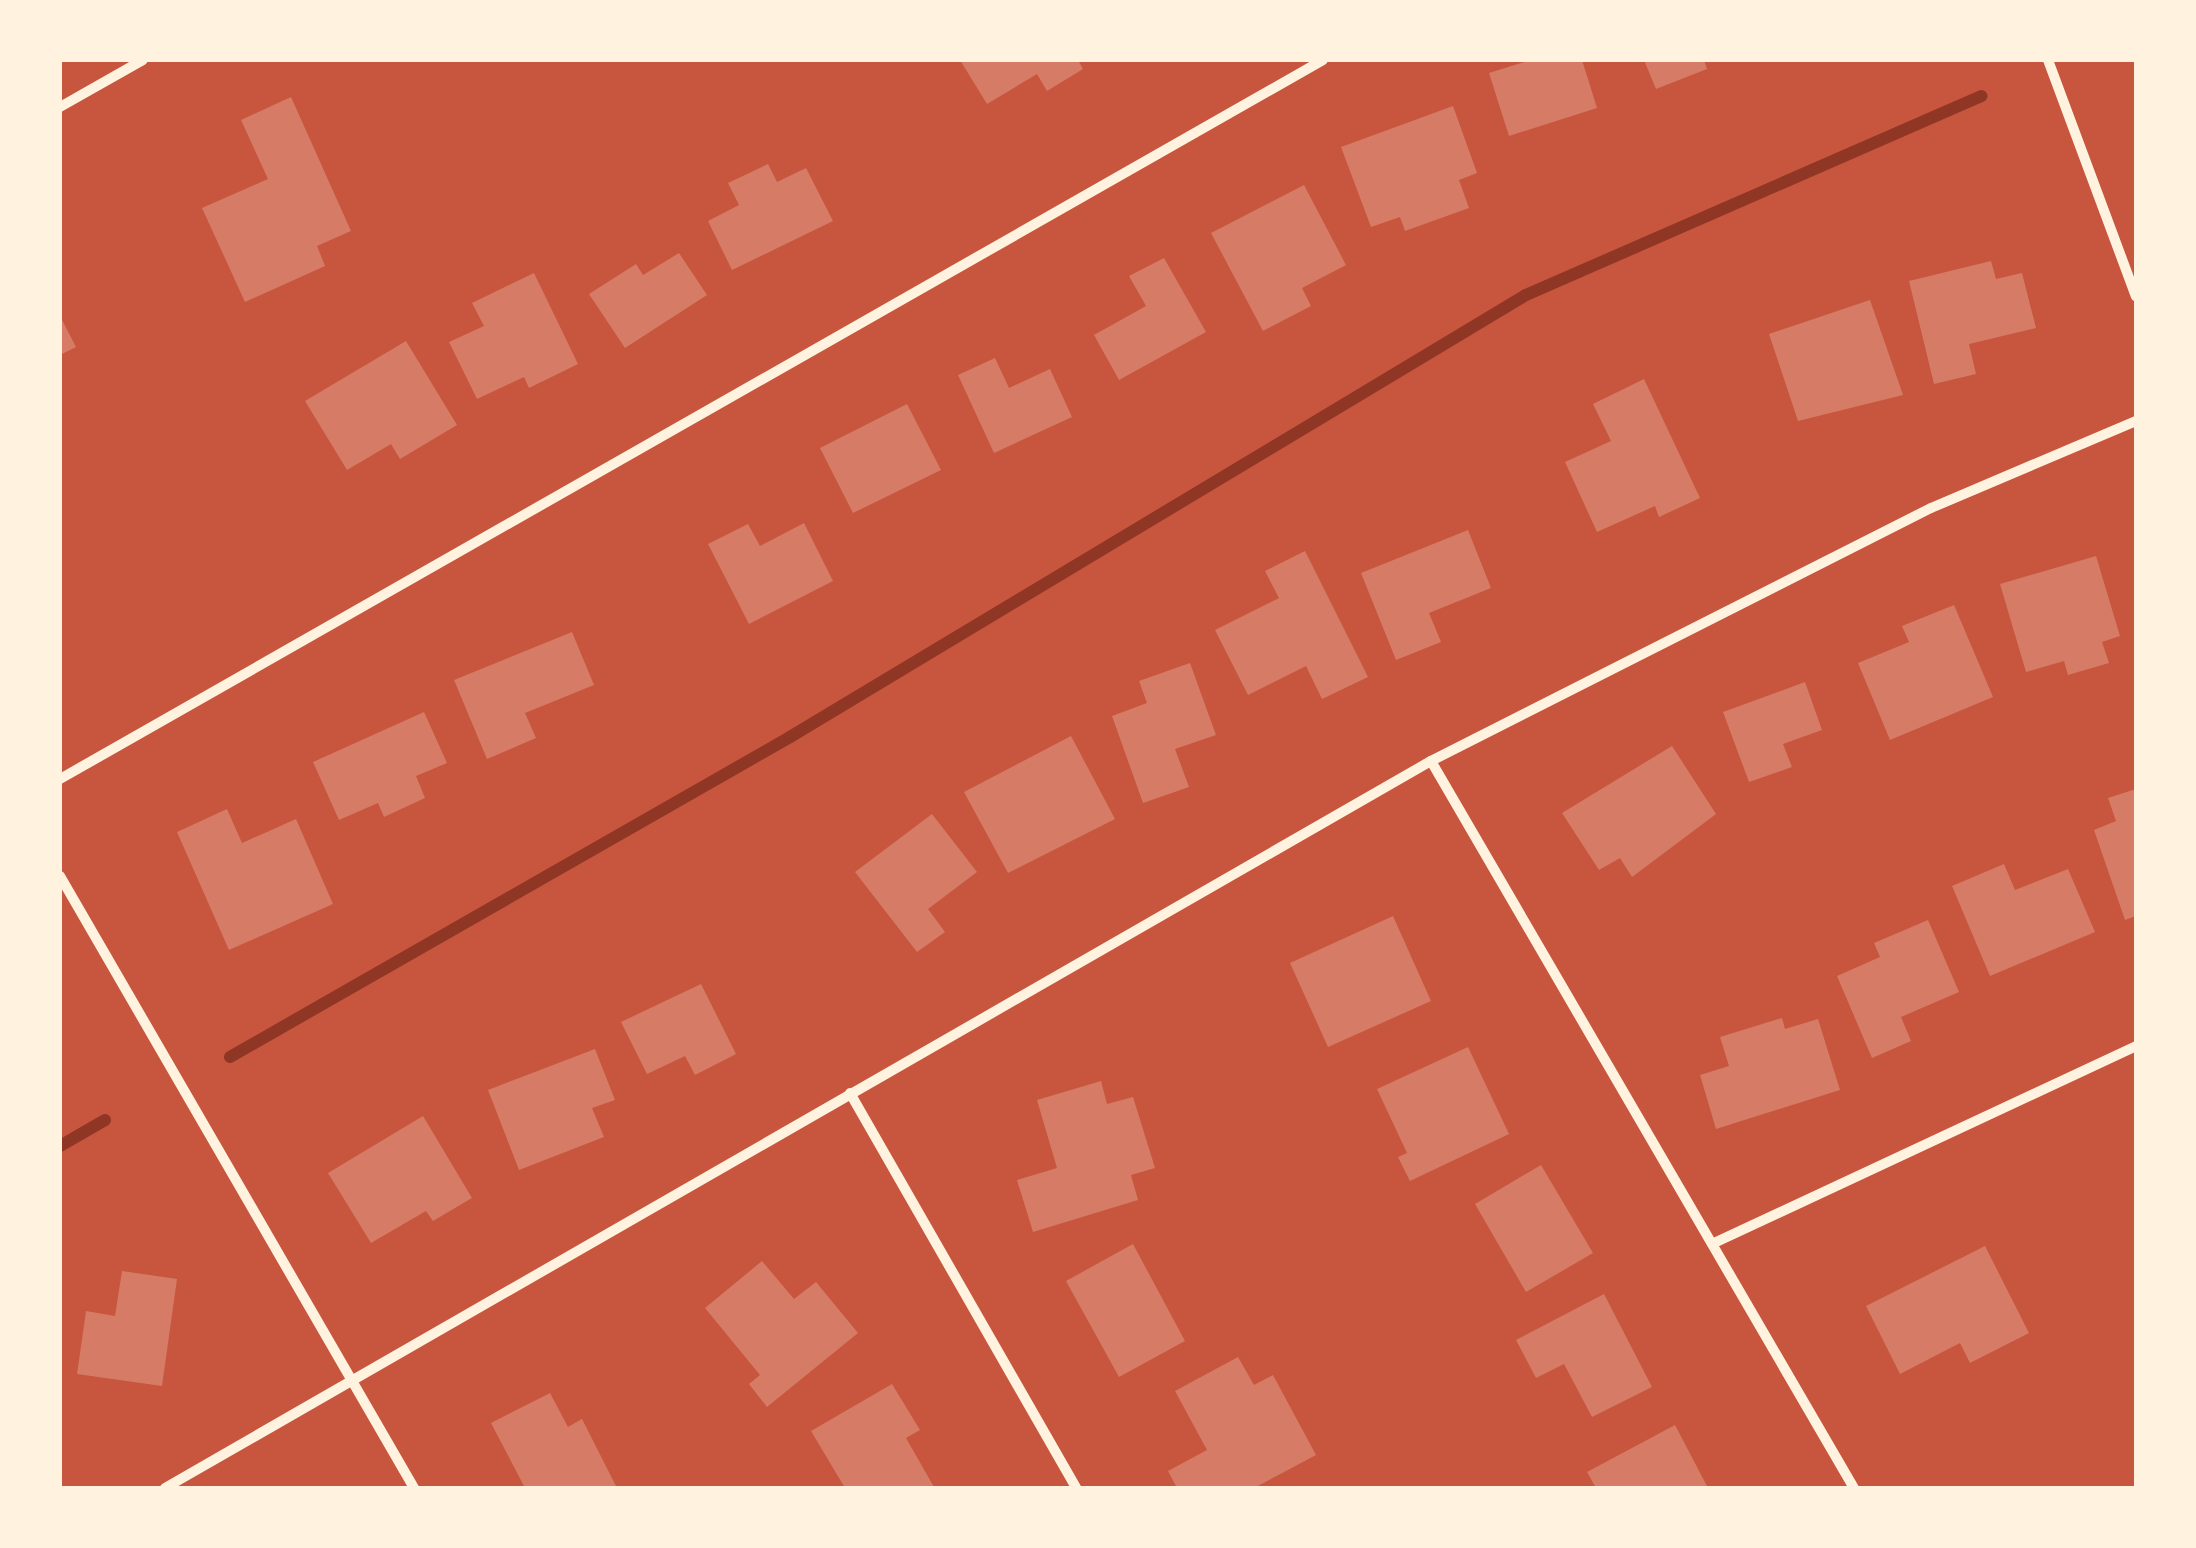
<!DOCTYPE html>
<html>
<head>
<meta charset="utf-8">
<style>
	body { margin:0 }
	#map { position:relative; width:2196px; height:1548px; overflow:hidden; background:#c8553d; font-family:Ubuntu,sans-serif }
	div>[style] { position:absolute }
	.stream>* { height:12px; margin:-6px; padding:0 6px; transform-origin:6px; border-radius:6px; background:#8f3625 }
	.building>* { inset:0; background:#d67c66 }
	.minor>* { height:10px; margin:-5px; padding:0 5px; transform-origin:5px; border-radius:5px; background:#fff3e0 }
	span { translate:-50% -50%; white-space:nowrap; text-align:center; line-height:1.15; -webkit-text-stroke:10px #fff3e0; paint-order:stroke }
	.frame { position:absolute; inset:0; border:62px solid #fff3e0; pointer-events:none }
</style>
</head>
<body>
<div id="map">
	<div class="stream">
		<div style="left:230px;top:1057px;width:645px;rotate:-29.74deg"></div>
		<div style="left:790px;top:737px;width:859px;rotate:-30.99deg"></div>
		<div style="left:1526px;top:295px;width:497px;rotate:-23.6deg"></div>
		<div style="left:60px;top:1146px;width:52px;rotate:-30deg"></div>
	</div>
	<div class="building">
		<div style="clip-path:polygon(960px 60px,1078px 60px,1083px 69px,1047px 91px,1037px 74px,987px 104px)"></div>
		<div style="clip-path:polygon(1531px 60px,1582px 60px,1597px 108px,1509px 136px,1489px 73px)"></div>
		<div style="clip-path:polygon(1644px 60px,1704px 60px,1707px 69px,1656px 89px)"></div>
		<div style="clip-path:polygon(291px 97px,351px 231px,317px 246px,325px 266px,245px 302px,202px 208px,268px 179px,241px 120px)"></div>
		<div style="clip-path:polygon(1453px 106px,1477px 173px,1459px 180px,1469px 208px,1405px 231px,1400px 217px,1371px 227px,1341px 147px)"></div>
		<div style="clip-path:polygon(768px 164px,777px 182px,806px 168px,833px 221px,732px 270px,708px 221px,739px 205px,728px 183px)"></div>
		<div style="clip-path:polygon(1304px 185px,1346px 265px,1302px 288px,1311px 306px,1263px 331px,1211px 233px)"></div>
		<div style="clip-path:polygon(679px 253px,707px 295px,625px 348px,589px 294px,636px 264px,643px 275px)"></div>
		<div style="clip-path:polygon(1164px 258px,1206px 332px,1119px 380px,1094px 335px,1146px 306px,1129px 276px)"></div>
		<div style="clip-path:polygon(1991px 261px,1996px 279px,2022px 273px,2036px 328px,1969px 344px,1976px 374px,1934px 384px,1909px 281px)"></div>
		<div style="clip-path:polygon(534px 273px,578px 364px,529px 388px,524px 377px,477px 399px,449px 342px,484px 326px,472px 303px)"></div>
		<div style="clip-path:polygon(1870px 300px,1903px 395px,1798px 421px,1769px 334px)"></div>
		<div style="clip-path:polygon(60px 316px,76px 347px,60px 355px)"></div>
		<div style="clip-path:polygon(406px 341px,457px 425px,400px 459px,391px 444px,347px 470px,305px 401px)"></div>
		<div style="clip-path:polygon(995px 358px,1009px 388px,1050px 369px,1072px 417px,994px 453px,958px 375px)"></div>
		<div style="clip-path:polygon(1644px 379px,1700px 498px,1659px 517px,1655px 506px,1597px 532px,1565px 462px,1611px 441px,1593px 404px)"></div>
		<div style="clip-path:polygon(907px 404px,941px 470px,853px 513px,820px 448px)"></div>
		<div style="clip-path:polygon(804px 523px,833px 581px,749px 624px,708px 544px,748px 524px,760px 546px)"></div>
		<div style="clip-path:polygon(1468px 530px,1491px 588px,1429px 613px,1441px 642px,1396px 660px,1361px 573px)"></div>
		<div style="clip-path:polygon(1305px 551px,1368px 677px,1322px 699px,1306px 666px,1248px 695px,1215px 630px,1279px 598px,1265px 571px)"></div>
		<div style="clip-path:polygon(2096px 556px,2120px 636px,2102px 642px,2109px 663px,2068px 675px,2064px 661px,2026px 672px,2000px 584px)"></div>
		<div style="clip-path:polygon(1954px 605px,1993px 697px,1890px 740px,1858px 663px,1909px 642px,1902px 626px)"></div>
		<div style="clip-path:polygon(572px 632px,594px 685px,525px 713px,536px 738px,487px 759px,454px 680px)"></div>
		<div style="clip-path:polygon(1190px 663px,1216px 735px,1175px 749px,1189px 787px,1143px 803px,1112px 716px,1147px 703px,1139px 681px)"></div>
		<div style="clip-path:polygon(1805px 682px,1822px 730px,1783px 744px,1792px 767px,1749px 782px,1723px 712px)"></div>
		<div style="clip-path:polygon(424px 712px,447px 763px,416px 776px,425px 798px,384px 817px,378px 803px,339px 820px,313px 762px)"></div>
		<div style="clip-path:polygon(1071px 736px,1115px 819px,1008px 873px,964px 792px)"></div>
		<div style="clip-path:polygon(1672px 746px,1716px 814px,1632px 877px,1620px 858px,1599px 870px,1562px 813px)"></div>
		<div style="clip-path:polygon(2136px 789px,2136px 916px,2125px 920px,2094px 830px,2116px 821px,2108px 798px)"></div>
		<div style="clip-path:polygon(227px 809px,242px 843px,296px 819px,333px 904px,229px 950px,177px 832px)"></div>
		<div style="clip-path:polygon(932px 814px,977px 872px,928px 909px,945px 932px,917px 952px,855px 872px)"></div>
		<div style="clip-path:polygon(2004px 864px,2015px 890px,2068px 869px,2095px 932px,1990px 976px,1952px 886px)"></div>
		<div style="clip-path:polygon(1393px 916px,1431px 1001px,1328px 1047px,1290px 963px)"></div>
		<div style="clip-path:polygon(1928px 920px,1959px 992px,1901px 1017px,1911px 1041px,1872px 1058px,1837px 976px,1880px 957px,1874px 943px)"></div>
		<div style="clip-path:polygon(701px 984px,736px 1054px,695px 1075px,685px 1056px,647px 1074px,621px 1022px)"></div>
		<div style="clip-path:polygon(1782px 1018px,1785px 1029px,1818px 1019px,1840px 1090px,1716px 1129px,1700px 1075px,1729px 1066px,1720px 1037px)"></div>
		<div style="clip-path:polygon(1468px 1047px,1509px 1134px,1410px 1181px,1398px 1157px,1407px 1153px,1377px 1089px)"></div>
		<div style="clip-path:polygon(595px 1049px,615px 1100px,592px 1108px,604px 1137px,519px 1170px,488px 1090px)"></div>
		<div style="clip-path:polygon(1101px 1081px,1107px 1104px,1133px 1097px,1155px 1168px,1131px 1175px,1138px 1200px,1033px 1232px,1017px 1180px,1057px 1168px,1037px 1100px)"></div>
		<div style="clip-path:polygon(423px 1116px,472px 1198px,433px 1221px,426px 1211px,371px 1243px,328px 1173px)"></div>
		<div style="clip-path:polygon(1541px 1165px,1593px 1253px,1526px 1292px,1475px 1204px)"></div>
		<div style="clip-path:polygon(1133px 1244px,1185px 1341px,1119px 1377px,1066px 1281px)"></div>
		<div style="clip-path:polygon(1985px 1246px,2029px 1333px,1970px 1363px,1960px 1343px,1900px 1374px,1866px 1306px)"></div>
		<div style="clip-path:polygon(762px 1261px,794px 1299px,816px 1282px,858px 1333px,767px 1407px,749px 1384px,760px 1375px,705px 1308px)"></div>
		<div style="clip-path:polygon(122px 1271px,177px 1279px,162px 1386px,77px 1374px,86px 1311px,115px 1316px)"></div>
		<div style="clip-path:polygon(1604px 1294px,1652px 1387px,1592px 1417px,1564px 1364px,1536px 1378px,1516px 1340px)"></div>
		<div style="clip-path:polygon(1238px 1357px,1254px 1385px,1273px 1375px,1316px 1455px,1254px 1488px,1177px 1488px,1168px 1471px,1207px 1450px,1175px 1391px)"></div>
		<div style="clip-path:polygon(892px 1384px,920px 1430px,906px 1438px,934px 1487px,845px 1488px,811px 1431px)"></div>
		<div style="clip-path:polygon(550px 1393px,568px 1427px,582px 1419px,617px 1488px,525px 1488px,491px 1423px)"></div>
		<div style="clip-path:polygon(1675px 1425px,1708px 1488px,1596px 1488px,1587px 1472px)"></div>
	</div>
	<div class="minor">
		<div style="left:2048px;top:60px;width:252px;rotate:69.6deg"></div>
		<div style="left:60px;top:107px;width:95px;rotate:-29.5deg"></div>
		<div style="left:1431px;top:761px;width:841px;rotate:59.81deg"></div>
		<div style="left:60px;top:779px;width:1453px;rotate:-29.65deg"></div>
		<div style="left:60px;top:876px;width:707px;rotate:59.95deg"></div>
		<div style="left:850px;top:1093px;width:455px;rotate:60.2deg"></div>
		<div style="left:1714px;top:1243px;width:466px;rotate:-25deg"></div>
		<div style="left:165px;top:1488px;width:1460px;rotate:-29.87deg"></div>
		<div style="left:1431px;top:761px;width:560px;rotate:-26.84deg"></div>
		<div style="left:1931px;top:508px;width:223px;rotate:-23deg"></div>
	</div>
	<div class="frame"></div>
</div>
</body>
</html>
